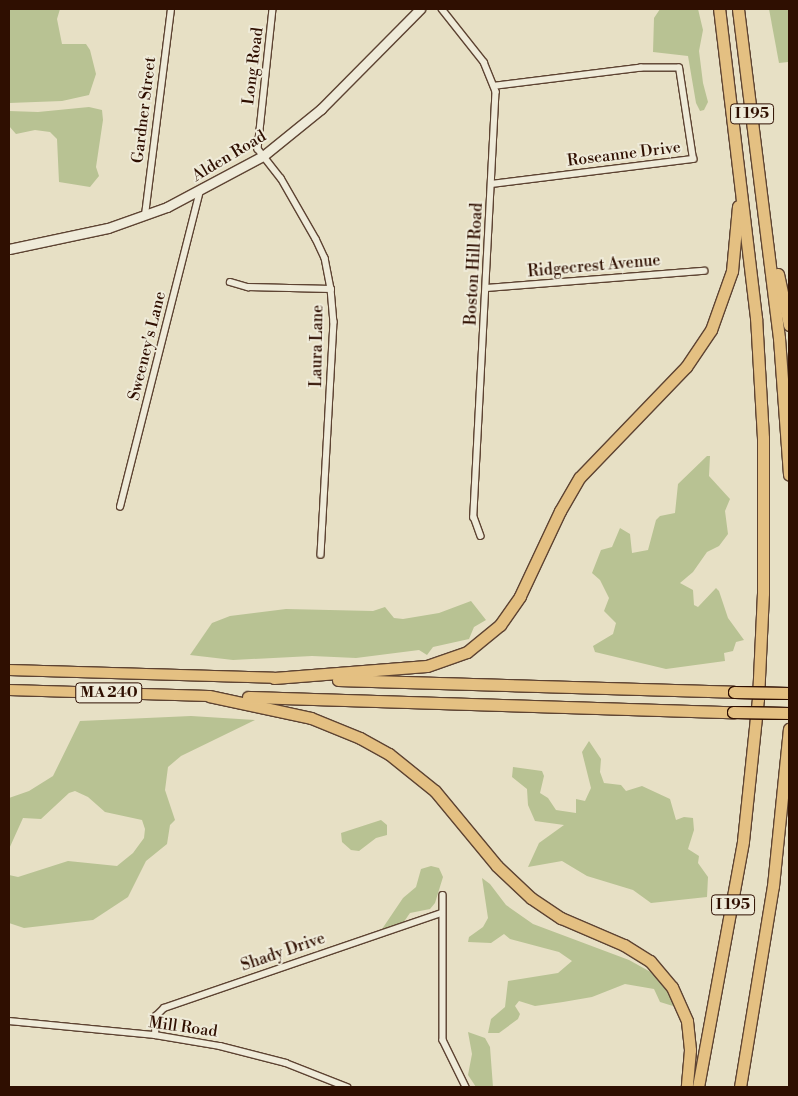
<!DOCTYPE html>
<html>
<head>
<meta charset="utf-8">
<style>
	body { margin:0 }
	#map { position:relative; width:798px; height:1096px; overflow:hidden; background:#e7e0c5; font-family:"Libre Bodoni",serif }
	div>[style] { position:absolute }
	.green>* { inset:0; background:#b8c293 }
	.roads { filter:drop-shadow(1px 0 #5d4332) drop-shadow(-1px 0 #5d4332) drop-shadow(0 1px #5d4332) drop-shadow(0 -1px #5d4332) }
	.minor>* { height:5.5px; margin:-2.75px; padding:0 2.75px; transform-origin:2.75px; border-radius:2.75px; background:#efebd9 }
	.secondary>* { height:9px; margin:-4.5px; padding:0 4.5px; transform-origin:4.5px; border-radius:4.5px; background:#efebd9 }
	.trunk>* { height:10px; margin:-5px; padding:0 5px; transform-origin:5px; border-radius:5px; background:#e4c082 }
	.motorway>* { height:11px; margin:-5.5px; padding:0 5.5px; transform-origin:5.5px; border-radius:5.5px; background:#e4c082 }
	.bridges { filter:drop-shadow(1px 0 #2f0f01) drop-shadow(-1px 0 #2f0f01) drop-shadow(0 1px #2f0f01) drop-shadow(0 -1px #2f0f01) }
	.motorway-bridge>* { height:11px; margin:-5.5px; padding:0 5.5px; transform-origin:5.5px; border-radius:5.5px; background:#e4c082 }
	span { translate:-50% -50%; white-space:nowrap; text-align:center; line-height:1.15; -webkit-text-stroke:4px #efebd9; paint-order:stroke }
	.shield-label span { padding:1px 4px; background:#efebd9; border:1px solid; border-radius:4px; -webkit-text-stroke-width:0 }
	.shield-label { font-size:15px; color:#2f0f01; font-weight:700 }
	.street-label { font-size:16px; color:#2f0f01 }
	.frame { position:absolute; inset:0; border:10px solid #2f0f01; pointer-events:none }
</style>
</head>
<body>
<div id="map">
	<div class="green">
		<div style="clip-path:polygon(9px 9px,60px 9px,57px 19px,62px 44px,86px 44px,90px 50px,96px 74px,89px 95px,62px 101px,9px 103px)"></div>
		<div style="clip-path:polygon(660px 9px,698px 9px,703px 30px,699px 51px,703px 83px,708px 102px,704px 110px,700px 111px,696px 103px,688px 56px,653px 52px,654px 18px)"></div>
		<div style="clip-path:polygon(769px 9px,789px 9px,788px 62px,779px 63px)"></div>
		<div style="clip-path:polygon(89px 107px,102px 110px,103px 120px,96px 167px,99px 176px,90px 187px,59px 182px,57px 139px,50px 132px,35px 130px,16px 134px,9px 126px,9px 111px,38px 112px)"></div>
		<div style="clip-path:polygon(707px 456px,710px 456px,709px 476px,730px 499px,725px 511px,728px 534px,719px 546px,707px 552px,693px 572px,680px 583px,693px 590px,694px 605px,698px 607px,716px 588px,719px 591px,728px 618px,744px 640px,736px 642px,733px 651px,724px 653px,725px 661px,666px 669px,595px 652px,593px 646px,613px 634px,616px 623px,604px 611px,609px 598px,600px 580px,592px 573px,601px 550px,612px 547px,620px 528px,630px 534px,632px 553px,648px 550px,656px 520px,660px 516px,675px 513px,678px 484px)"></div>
		<div style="clip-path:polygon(471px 601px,486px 620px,474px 627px,469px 639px,433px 647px,427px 655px,419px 650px,356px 658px,312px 656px,233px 660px,190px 655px,212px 623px,230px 616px,286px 609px,373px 611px,385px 607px,394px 618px,403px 619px,439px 613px)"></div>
		<div style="clip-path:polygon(191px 716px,255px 720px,181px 756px,168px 767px,165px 790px,175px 820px,170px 825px,167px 844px,146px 861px,128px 897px,93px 920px,24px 928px,9px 923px,9px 875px,18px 877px,68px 861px,117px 866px,133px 853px,144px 838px,145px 829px,142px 820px,105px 812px,88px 797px,75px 791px,69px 793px,41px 819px,23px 818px,9px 849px,9px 798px,29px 791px,53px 776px,80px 721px)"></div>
		<div style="clip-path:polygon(589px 741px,601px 759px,600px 772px,604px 783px,621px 785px,626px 791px,642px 786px,670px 799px,676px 820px,684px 817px,693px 818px,694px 830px,688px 849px,699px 856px,698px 863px,708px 877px,707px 897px,651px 903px,633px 890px,587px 876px,562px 861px,528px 867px,539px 843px,564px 825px,535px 821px,528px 805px,527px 789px,512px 777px,513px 767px,542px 771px,544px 776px,540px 793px,548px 798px,556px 810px,576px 813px,576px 799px,585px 801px,591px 788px,582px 752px)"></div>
		<div style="clip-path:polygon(381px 820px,387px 825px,387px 835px,376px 838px,359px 851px,351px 850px,342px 842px,341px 833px)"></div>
		<div style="clip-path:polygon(431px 866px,439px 868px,443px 877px,435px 903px,430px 909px,410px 913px,401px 926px,380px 932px,403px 898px,416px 887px,421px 869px)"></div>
		<div style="clip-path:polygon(482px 878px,490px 884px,506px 905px,533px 924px,629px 960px,656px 975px,673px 992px,673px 1006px,660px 1002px,654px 989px,625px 984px,592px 997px,563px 1002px,535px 1006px,519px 1001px,515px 1006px,520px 1014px,518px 1019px,499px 1033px,488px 1033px,491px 1019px,505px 1007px,508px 981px,558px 973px,572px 961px,559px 952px,510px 939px,504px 934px,491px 943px,468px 942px,469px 937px,483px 927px,488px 918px)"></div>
		<div style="clip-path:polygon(468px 1032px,485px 1038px,490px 1047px,493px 1087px,476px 1087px,468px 1075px,472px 1054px)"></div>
	</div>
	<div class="roads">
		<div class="minor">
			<div style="left:273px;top:9px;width:141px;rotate:96.1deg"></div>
			<div style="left:258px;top:149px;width:37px;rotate:52deg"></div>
			<div style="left:281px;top:178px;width:70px;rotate:60.2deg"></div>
			<div style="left:316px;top:239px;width:21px;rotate:65deg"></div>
			<div style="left:325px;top:258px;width:32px;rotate:79deg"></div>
			<div style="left:331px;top:289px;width:33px;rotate:85deg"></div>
			<div style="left:334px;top:322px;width:233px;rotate:93.2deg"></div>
			<div style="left:442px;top:9px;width:68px;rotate:51.6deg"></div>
			<div style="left:484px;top:62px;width:32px;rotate:68deg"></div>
			<div style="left:496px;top:92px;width:426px;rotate:93deg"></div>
			<div style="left:474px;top:517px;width:20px;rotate:70deg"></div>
			<div style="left:492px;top:184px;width:203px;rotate:-7.1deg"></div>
			<div style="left:693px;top:159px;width:92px;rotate:-98.7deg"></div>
			<div style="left:679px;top:68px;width:38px;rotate:180deg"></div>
			<div style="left:641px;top:68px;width:146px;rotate:172.9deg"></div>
			<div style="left:145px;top:215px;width:208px;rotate:-82.8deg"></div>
			<div style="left:230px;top:282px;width:19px;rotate:16deg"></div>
			<div style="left:248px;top:287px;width:83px;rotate:1.4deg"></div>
			<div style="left:486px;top:288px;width:219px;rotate:-4.5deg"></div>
			<div style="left:120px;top:507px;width:326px;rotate:-75.8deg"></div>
			<div style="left:443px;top:895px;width:145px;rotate:90deg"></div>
			<div style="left:443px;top:1040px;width:52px;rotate:63.9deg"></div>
			<div style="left:9px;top:1021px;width:147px;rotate:5.5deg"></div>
			<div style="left:155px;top:1035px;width:66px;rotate:9.6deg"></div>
			<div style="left:220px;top:1046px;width:68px;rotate:14.4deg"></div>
			<div style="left:286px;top:1063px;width:66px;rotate:21.5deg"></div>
			<div style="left:155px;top:1035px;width:19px;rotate:-87deg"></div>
			<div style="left:156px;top:1016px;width:11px;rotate:-45deg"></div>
			<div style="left:164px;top:1008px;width:293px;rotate:-18.9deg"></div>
		</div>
		<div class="secondary">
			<div style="left:9px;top:249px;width:101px;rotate:-12deg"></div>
			<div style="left:108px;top:228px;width:63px;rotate:-19.6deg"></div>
			<div style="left:167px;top:207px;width:109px;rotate:-28deg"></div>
			<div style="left:263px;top:156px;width:75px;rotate:-39deg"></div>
			<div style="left:321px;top:109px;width:141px;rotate:-45.3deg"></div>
		</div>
		<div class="trunk">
			<div style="left:9px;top:670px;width:265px;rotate:1.7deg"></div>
			<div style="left:9px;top:690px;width:200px;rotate:1.7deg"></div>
		</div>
		<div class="motorway">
			<div style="left:738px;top:9px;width:332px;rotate:82.9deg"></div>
			<div style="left:779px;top:338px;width:137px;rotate:85.8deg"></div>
			<div style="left:778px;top:274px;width:52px;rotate:77.8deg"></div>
			<div style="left:274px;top:678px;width:153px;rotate:-4.5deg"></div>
			<div style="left:427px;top:666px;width:42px;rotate:-19.3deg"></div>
			<div style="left:467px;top:652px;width:43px;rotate:-39.3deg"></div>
			<div style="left:500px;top:625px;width:35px;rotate:-55deg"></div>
			<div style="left:520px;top:596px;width:94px;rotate:-64.8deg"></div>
			<div style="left:560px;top:511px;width:39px;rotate:-60deg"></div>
			<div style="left:580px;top:477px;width:153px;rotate:-46.1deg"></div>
			<div style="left:686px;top:367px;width:45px;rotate:-56deg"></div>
			<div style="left:711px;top:330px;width:63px;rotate:-70.4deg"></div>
			<div style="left:732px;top:271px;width:65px;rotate:-84.7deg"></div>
			<div style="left:338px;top:680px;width:396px;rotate:1.7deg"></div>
			<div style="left:209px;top:696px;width:104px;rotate:12.2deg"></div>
			<div style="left:311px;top:718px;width:53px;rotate:22.2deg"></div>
			<div style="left:360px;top:738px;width:33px;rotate:29deg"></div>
			<div style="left:389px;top:754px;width:59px;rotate:38.8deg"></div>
			<div style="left:435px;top:791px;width:97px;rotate:50.4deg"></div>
			<div style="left:497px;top:866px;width:47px;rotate:43.3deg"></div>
			<div style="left:531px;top:898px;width:36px;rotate:34deg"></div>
			<div style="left:561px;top:918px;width:69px;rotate:23.2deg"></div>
			<div style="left:624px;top:945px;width:31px;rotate:32deg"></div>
			<div style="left:650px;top:961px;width:34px;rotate:50deg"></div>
			<div style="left:672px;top:987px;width:37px;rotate:66deg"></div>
			<div style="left:687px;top:1021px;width:29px;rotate:84deg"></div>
			<div style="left:690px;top:1050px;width:37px;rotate:95deg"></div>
			<div style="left:248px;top:697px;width:485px;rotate:1.8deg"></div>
			<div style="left:698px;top:1087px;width:250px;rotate:-79.6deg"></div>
			<div style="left:743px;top:841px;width:143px;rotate:-84deg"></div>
			<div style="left:758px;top:699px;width:106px;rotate:-87.3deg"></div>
			<div style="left:763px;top:593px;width:155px;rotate:-90deg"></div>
			<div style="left:763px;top:438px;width:120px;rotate:-93.3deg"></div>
			<div style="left:756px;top:318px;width:311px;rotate:-96.8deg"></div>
			<div style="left:740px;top:1087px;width:204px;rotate:-80.7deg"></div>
			<div style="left:773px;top:886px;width:158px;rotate:-84.2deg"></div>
		</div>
	</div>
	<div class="bridges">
		<div class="motorway-bridge">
			<div style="left:734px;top:692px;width:55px;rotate:1deg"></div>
			<div style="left:733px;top:712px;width:56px;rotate:1deg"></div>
		</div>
	</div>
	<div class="shield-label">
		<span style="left:752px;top:114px">I 195</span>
		<span style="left:109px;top:693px">MA 240</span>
		<span style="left:733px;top:905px">I 195</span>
	</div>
	<div class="street-label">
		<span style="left:253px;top:66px;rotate:-83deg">Long Road</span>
		<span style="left:144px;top:110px;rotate:-83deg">Gardner Street</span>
		<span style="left:624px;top:154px;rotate:-7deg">Roseanne Drive</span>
		<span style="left:229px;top:156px;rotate:-31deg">Alden Road</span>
		<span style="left:474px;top:264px;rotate:-87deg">Boston Hill Road</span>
		<span style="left:594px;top:266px;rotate:-5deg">Ridgecrest Avenue</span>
		<span style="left:147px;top:346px;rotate:-76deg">Sweeney's Lane</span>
		<span style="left:317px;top:346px;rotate:-89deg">Laura Lane</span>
		<span style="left:283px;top:952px;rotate:-19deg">Shady Drive</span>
		<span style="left:183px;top:1027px;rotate:8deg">Mill Road</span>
	</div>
	<div class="frame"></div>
</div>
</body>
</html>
